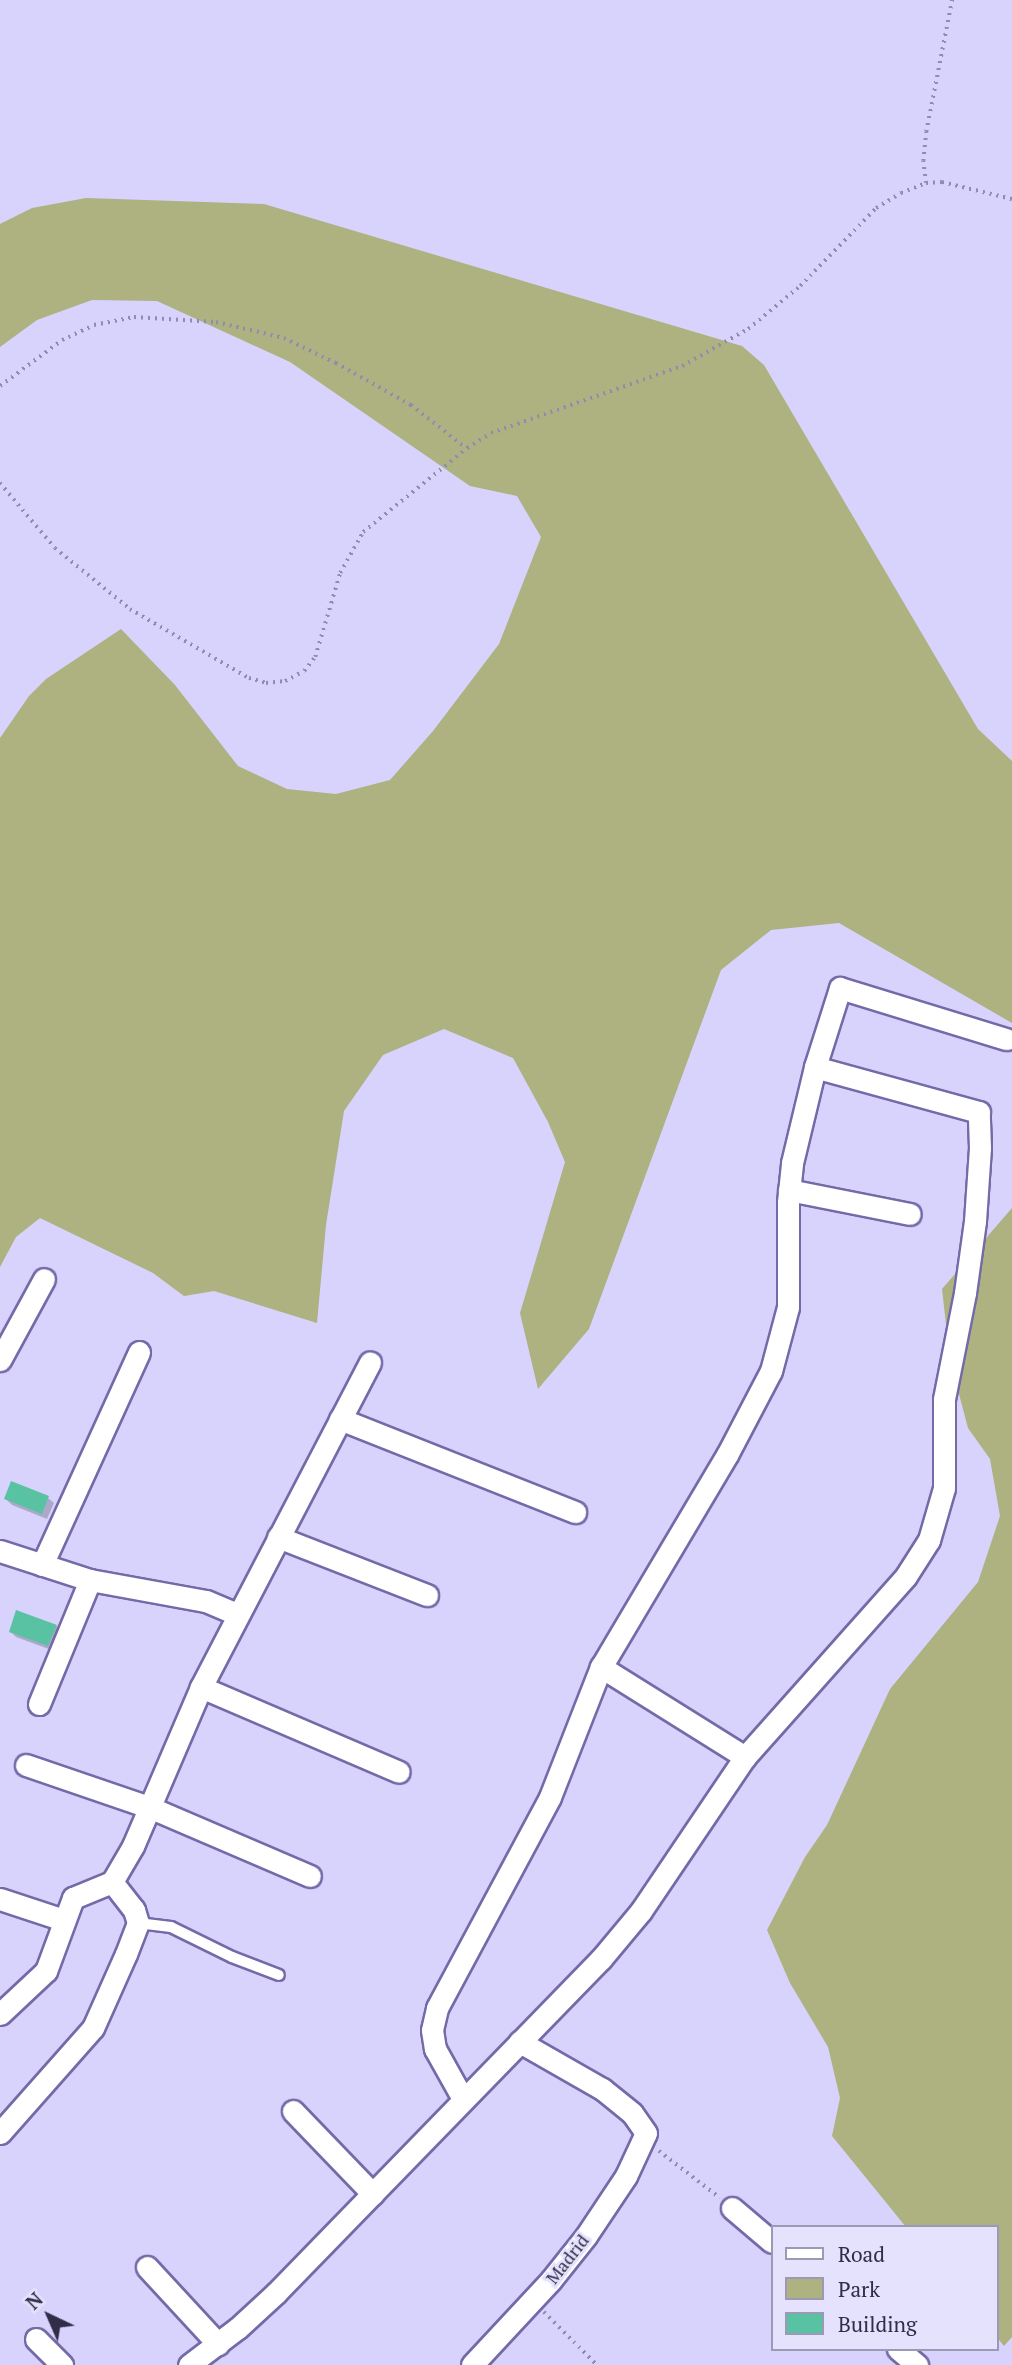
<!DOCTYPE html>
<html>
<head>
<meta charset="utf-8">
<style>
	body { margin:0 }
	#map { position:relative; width:1012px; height:2365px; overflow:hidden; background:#d8d3fd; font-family:"PT Serif",serif }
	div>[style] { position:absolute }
	.green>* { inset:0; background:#aeb180 }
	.shadow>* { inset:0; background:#0003 }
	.building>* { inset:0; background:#59c2a3 }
	.path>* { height:3.5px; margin-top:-1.75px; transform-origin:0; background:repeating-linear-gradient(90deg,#908baf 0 2px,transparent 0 7px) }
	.roads { filter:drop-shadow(2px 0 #756aa8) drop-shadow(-2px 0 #756aa8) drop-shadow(0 2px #756aa8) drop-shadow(0 -2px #756aa8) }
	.service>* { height:10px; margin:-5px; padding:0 5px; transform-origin:5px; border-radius:5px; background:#fff }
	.minor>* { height:21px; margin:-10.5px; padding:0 10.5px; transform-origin:10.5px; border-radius:10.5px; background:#fff }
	span { translate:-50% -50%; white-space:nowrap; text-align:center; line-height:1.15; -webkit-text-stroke:6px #e5e2fe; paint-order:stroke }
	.street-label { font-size:18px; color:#312c47 }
	.legend { position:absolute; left:771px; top:2225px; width:228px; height:126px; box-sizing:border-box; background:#e5e2fe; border:2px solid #9d99b5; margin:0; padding:9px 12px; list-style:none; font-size:21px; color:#312c47 }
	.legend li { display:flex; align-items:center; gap:14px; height:35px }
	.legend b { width:35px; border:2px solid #9d99b5 }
	.north { position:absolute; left:14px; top:2281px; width:70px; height:70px; -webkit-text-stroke:5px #e5e2fe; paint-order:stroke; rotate:316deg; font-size:19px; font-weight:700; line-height:28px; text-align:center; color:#312c47 }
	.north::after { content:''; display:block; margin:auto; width:24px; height:32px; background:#312c47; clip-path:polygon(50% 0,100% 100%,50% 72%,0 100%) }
</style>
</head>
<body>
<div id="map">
	<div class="green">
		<div style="clip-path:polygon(86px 198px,264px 204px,742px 346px,764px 365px,978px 729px,1012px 761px,1012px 1023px,839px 923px,771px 930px,721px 970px,589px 1329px,538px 1389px,520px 1313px,565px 1162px,548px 1122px,513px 1058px,444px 1029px,383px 1055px,344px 1111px,326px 1225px,317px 1323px,214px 1291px,184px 1296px,153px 1273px,40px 1218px,16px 1237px,0 1267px,0 738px,29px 696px,46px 679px,121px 629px,175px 685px,238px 766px,287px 789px,336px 794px,390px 780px,433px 731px,499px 644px,541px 537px,517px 496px,470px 486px,290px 362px,157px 301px,92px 300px,37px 320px,0 347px,0 224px,32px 208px)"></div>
		<div style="clip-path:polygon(1012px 1208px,1012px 2337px,1004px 2346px,996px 2336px,996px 2227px,906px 2227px,832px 2136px,840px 2098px,828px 2047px,790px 1983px,767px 1930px,805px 1857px,827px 1825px,890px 1689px,978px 1582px,1000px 1516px,990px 1459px,968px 1428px,950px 1360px,942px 1289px)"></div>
	</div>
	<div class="shadow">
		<div style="clip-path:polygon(48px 1498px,54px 1503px,47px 1519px,12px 1505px,6px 1499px)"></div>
		<div style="clip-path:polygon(56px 1626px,62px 1632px,54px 1651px,16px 1637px,11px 1632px)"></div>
	</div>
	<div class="building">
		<div style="clip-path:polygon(11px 1481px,49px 1496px,42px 1514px,4px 1499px)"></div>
		<div style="clip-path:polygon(16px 1610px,57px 1625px,48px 1646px,9px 1632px)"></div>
	</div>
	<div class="path">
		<div style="left:926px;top:183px;width:22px;rotate:-98deg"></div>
		<div style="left:923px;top:161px;width:29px;rotate:-84deg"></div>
		<div style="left:926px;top:132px;width:135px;rotate:-78.9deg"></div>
		<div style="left:0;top:386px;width:77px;rotate:-36.6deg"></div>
		<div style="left:62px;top:340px;width:35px;rotate:-25deg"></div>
		<div style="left:94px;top:325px;width:41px;rotate:-11.3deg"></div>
		<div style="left:134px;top:317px;width:82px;rotate:3.5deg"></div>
		<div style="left:216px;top:322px;width:70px;rotate:13.2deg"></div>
		<div style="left:284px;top:338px;width:58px;rotate:25.7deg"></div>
		<div style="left:336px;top:363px;width:86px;rotate:29.2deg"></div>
		<div style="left:411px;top:405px;width:70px;rotate:38deg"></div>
		<div style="left:0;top:483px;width:85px;rotate:49.8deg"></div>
		<div style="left:55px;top:548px;width:97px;rotate:39.1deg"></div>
		<div style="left:130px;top:609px;width:138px;rotate:30.1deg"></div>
		<div style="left:249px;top:678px;width:18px;rotate:16deg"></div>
		<div style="left:266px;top:683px;width:19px;rotate:-6deg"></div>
		<div style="left:285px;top:681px;width:21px;rotate:-28deg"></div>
		<div style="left:304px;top:671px;width:18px;rotate:-52deg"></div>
		<div style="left:315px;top:657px;width:88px;rotate:-73.4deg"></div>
		<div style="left:340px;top:573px;width:47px;rotate:-60.7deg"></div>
		<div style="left:363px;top:532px;width:134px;rotate:-38.9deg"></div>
		<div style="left:467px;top:448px;width:28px;rotate:-32deg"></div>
		<div style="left:491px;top:433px;width:202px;rotate:-19.3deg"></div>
		<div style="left:682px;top:366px;width:76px;rotate:-29.3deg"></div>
		<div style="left:748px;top:329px;width:67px;rotate:-39.6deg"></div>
		<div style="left:800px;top:286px;width:109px;rotate:-45.7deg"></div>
		<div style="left:876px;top:208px;width:29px;rotate:-31deg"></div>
		<div style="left:901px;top:193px;width:27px;rotate:-22deg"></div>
		<div style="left:926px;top:183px;width:16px;rotate:-4deg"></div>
		<div style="left:942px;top:182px;width:72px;rotate:13.7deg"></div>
		<div style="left:659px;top:2151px;width:77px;rotate:37.6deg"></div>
		<div style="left:544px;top:2312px;width:75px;rotate:45deg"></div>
	</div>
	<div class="roads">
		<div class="service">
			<div style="left:138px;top:1923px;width:33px;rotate:7deg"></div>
			<div style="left:171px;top:1927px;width:68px;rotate:26.2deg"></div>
			<div style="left:232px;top:1957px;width:50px;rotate:21deg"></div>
		</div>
		<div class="minor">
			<div style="left:789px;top:1190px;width:123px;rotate:11.2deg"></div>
			<div style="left:0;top:1360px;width:92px;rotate:-61.5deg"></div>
			<div style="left:340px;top:1419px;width:253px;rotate:21.6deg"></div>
			<div style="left:278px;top:1537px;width:160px;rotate:21.3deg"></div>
			<div style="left:0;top:1551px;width:95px;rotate:17.9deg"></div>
			<div style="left:90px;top:1580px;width:118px;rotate:10.3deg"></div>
			<div style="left:206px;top:1601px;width:34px;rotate:23deg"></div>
			<div style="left:42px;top:1565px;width:234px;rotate:-65.5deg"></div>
			<div style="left:601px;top:1667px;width:170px;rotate:32deg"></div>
			<div style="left:201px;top:1687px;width:215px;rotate:23.2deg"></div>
			<div style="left:39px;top:1704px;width:134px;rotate:-67.6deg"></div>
			<div style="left:26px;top:1765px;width:130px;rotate:18.9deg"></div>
			<div style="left:149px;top:1807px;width:175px;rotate:23.2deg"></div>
			<div style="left:0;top:1899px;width:67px;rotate:18.2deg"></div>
			<div style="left:0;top:2014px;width:63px;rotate:-43.1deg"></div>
			<div style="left:46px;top:1971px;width:78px;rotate:-69.7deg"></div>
			<div style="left:73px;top:1898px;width:42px;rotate:-22.3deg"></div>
			<div style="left:112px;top:1882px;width:42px;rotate:-59.7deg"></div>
			<div style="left:133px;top:1846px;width:173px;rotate:-66.8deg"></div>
			<div style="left:201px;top:1687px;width:366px;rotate:-62.5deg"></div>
			<div style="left:463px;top:2099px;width:57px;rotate:-119.2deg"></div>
			<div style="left:435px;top:2049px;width:19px;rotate:-99deg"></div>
			<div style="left:432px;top:2030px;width:23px;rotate:-77deg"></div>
			<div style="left:437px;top:2008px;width:239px;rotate:-61.8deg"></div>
			<div style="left:550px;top:1797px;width:140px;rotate:-68.6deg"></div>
			<div style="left:601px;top:1667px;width:247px;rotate:-59.3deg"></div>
			<div style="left:727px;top:1455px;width:95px;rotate:-62.4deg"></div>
			<div style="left:771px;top:1371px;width:66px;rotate:-75.1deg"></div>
			<div style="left:788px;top:1307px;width:105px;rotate:-90deg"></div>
			<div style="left:788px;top:1202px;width:39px;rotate:-84deg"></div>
			<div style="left:792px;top:1163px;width:99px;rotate:-76.5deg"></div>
			<div style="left:815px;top:1067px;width:83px;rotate:-72.4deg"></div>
			<div style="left:840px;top:988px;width:174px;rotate:17.1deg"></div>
			<div style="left:293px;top:2111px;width:115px;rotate:46.1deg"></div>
			<div style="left:0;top:2133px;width:140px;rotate:-48.5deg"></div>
			<div style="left:93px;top:2028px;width:81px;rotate:-66deg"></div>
			<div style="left:126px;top:1954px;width:33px;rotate:-69deg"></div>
			<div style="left:138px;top:1923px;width:14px;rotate:-107deg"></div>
			<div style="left:134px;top:1910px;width:36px;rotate:-128deg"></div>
			<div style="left:732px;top:2208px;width:52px;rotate:40.4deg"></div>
			<div style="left:147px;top:2267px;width:105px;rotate:47.3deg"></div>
			<div style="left:36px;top:2339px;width:37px;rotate:45deg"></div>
			<div style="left:898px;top:2349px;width:25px;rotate:40deg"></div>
			<div style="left:189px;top:2365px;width:61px;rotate:-37.1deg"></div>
			<div style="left:238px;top:2328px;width:52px;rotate:-42.6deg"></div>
			<div style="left:276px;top:2293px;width:466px;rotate:-45.8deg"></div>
			<div style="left:601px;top:1959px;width:62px;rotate:-50.2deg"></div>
			<div style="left:641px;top:1911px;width:186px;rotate:-56deg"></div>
			<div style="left:745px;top:1757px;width:242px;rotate:-48.3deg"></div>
			<div style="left:906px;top:1576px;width:43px;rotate:-57.4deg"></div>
			<div style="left:929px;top:1540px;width:54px;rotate:-73.9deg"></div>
			<div style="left:944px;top:1488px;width:89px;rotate:-90deg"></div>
			<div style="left:944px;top:1399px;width:108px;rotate:-78.8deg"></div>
			<div style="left:965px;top:1293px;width:73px;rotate:-82.1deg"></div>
			<div style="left:975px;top:1221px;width:73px;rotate:-86.1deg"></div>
			<div style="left:980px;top:1148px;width:36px;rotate:-92deg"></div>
			<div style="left:979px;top:1112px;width:170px;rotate:-164.7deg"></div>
			<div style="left:472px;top:2365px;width:116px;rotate:-47.1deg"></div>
			<div style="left:551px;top:2280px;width:56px;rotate:-51.5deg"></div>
			<div style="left:586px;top:2236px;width:72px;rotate:-56.3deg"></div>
			<div style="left:626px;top:2176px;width:47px;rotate:-65.1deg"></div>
			<div style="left:646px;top:2133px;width:24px;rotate:-125deg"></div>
			<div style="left:632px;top:2113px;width:38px;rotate:-141deg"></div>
			<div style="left:602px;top:2089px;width:95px;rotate:-150.2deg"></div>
		</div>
	</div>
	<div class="street-label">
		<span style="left:567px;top:2259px;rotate:-52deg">Madrid</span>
	</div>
	<ul class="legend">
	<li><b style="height:9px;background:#fff"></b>Road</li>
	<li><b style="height:19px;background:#aeb180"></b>Park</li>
	<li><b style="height:19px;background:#59c2a3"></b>Building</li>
	</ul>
	<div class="north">N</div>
</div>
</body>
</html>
